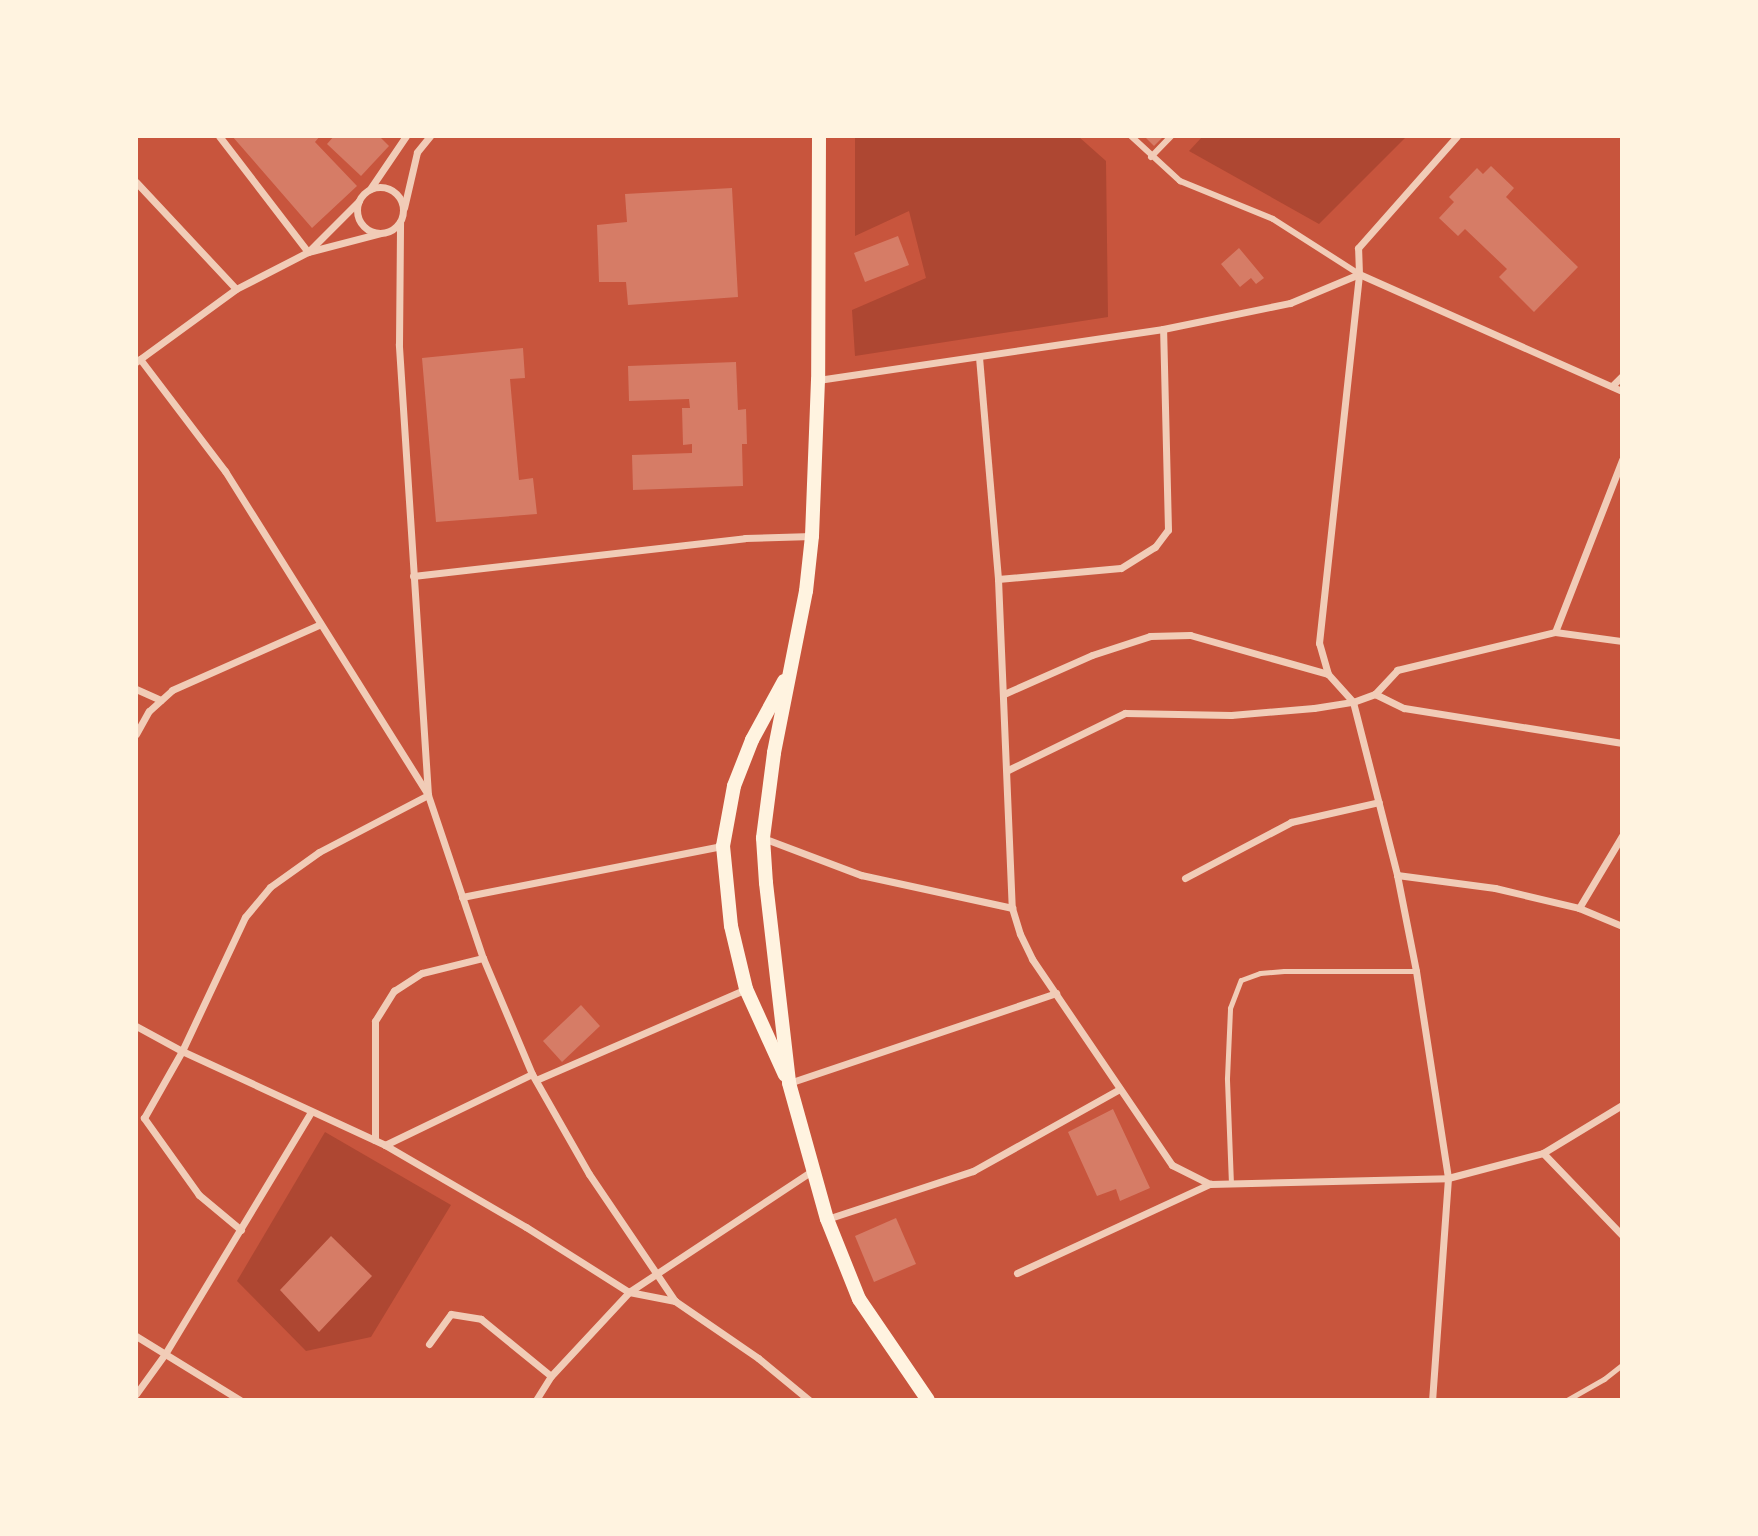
<!DOCTYPE html>
<html>
<head>
<meta charset="utf-8">
<style>
	body { margin:0 }
	#map { position:relative; width:1758px; height:1536px; overflow:hidden; background:#c8553d; font-family:Overpass,sans-serif }
	div>[style] { position:absolute }
	.green>* { inset:0; background:#ae4732 }
	.building>* { inset:0; background:#d67c66 }
	.service>* { height:5px; margin:-2.5px; padding:0 2.5px; transform-origin:2.5px; border-radius:2.5px; background:#f1ccb7 }
	.pedestrian>* { height:6px; margin:-3px; padding:0 3px; transform-origin:3px; border-radius:3px; background:#f1ccb7 }
	.minor>* { height:7px; margin:-3.5px; padding:0 3.5px; transform-origin:3.5px; border-radius:3.5px; background:#f1ccb7 }
	.minor>.ring { margin:-3.5px; padding:0; box-sizing:content-box; background:none; border:7px solid #f1ccb7; border-radius:50% }
	.secondary>* { height:14px; margin:-7px; padding:0 7px; transform-origin:7px; border-radius:7px; background:#fff3e0 }
	span { translate:-50% -50%; white-space:nowrap; text-align:center; line-height:1.15; -webkit-text-stroke:7px #fff3e0; paint-order:stroke }
	.frame { position:absolute; inset:0; border:138px solid #fff3e0; pointer-events:none }
</style>
</head>
<body>
<div id="map">
	<div class="green">
		<div style="clip-path:polygon(1203px 136px,1406px 136px,1406px 137px,1319px 224px,1189px 151px)"></div>
		<div style="clip-path:polygon(855px 137px,1079px 137px,1106px 161px,1108px 317px,855px 356px,852px 310px,926px 278px,909px 211px,855px 236px)"></div>
		<div style="clip-path:polygon(325px 1132px,451px 1205px,371px 1337px,306px 1351px,237px 1281px)"></div>
	</div>
	<div class="building">
		<div style="clip-path:polygon(232px 136px,320px 136px,315px 142px,357px 186px,312px 228px)"></div>
		<div style="clip-path:polygon(334px 136px,379px 136px,389px 146px,361px 176px,327px 144px)"></div>
		<div style="clip-path:polygon(1144px 136px,1164px 136px,1154px 146px)"></div>
		<div style="clip-path:polygon(1491px 166px,1514px 188px,1506px 197px,1578px 267px,1534px 312px,1499px 277px,1507px 269px,1465px 229px,1458px 236px,1439px 218px,1454px 202px,1449px 197px,1477px 168px,1483px 174px)"></div>
		<div style="clip-path:polygon(732px 188px,738px 297px,628px 305px,626px 282px,599px 282px,597px 225px,627px 222px,625px 194px)"></div>
		<div style="clip-path:polygon(898px 236px,909px 265px,865px 282px,854px 253px)"></div>
		<div style="clip-path:polygon(1239px 248px,1264px 278px,1256px 284px,1251px 278px,1240px 287px,1221px 264px)"></div>
		<div style="clip-path:polygon(523px 348px,525px 378px,510px 379px,519px 480px,533px 478px,537px 514px,436px 522px,422px 358px)"></div>
		<div style="clip-path:polygon(736px 362px,738px 410px,746px 409px,747px 444px,742px 444px,743px 486px,633px 490px,632px 455px,692px 453px,692px 444px,683px 445px,682px 408px,690px 408px,689px 399px,629px 401px,628px 366px)"></div>
		<div style="clip-path:polygon(581px 1005px,600px 1026px,562px 1062px,543px 1041px)"></div>
		<div style="clip-path:polygon(1113px 1109px,1150px 1188px,1120px 1201px,1116px 1189px,1097px 1196px,1068px 1132px)"></div>
		<div style="clip-path:polygon(896px 1218px,916px 1264px,874px 1282px,855px 1236px)"></div>
		<div style="clip-path:polygon(331px 1236px,372px 1276px,319px 1332px,280px 1290px)"></div>
	</div>
	<div class="service">
		<div style="left:1231px;top:1184px;width:106px;rotate:-92.2deg"></div>
		<div style="left:1227px;top:1078px;width:70px;rotate:-87.5deg"></div>
		<div style="left:1230px;top:1008px;width:30px;rotate:-69deg"></div>
		<div style="left:1241px;top:980px;width:20px;rotate:-20deg"></div>
		<div style="left:1260px;top:973px;width:24px;rotate:-5deg"></div>
		<div style="left:1284px;top:971px;width:132px"></div>
		<div style="left:1567px;top:1400px;width:43px;rotate:-29.6deg"></div>
		<div style="left:1604px;top:1379px;width:23px;rotate:-38deg"></div>
	</div>
	<div class="pedestrian">
		<div style="left:1131px;top:136px;width:67px;rotate:42.6deg"></div>
		<div style="left:1180px;top:181px;width:100px;rotate:22.2deg"></div>
		<div style="left:1273px;top:219px;width:102px;rotate:32.6deg"></div>
		<div style="left:1151px;top:157px;width:29px;rotate:-46deg"></div>
	</div>
	<div class="minor">
		<div style="left:219px;top:136px;width:146px;rotate:52.5deg"></div>
		<div style="left:136px;top:182px;width:146px;rotate:46.9deg"></div>
		<div class="ring" style="left:357px;top:187px;width:39px;height:39px"></div>
		<div style="left:370px;top:189px;width:64px;rotate:-55.8deg"></div>
		<div style="left:404px;top:208px;width:57px;rotate:-76.9deg"></div>
		<div style="left:417px;top:152px;width:21px;rotate:-51deg"></div>
		<div style="left:308px;top:252px;width:72px;rotate:-45deg"></div>
		<div style="left:1359px;top:274px;width:288px;rotate:24deg"></div>
		<div style="left:979px;top:357px;width:223px;rotate:85.1deg"></div>
		<div style="left:998px;top:579px;width:329px;rotate:87.6deg"></div>
		<div style="left:1012px;top:908px;width:27px;rotate:73deg"></div>
		<div style="left:1020px;top:934px;width:28px;rotate:64deg"></div>
		<div style="left:1032px;top:959px;width:249px;rotate:55.8deg"></div>
		<div style="left:1172px;top:1165px;width:42px;rotate:26.6deg"></div>
		<div style="left:1210px;top:1184px;width:238px;rotate:-1.4deg"></div>
		<div style="left:1448px;top:1178px;width:98px;rotate:-14.7deg"></div>
		<div style="left:1543px;top:1153px;width:92px;rotate:-31.3deg"></div>
		<div style="left:140px;top:359px;width:141px;rotate:52.8deg"></div>
		<div style="left:225px;top:471px;width:382px;rotate:57.9deg"></div>
		<div style="left:428px;top:795px;width:172px;rotate:71.4deg"></div>
		<div style="left:483px;top:958px;width:126px;rotate:67.1deg"></div>
		<div style="left:532px;top:1074px;width:115px;rotate:60.3deg"></div>
		<div style="left:589px;top:1174px;width:153px;rotate:55.9deg"></div>
		<div style="left:675px;top:1301px;width:101px;rotate:34.5deg"></div>
		<div style="left:758px;top:1358px;width:66px;rotate:39.5deg"></div>
		<div style="left:136px;top:362px;width:124px;rotate:-36.1deg"></div>
		<div style="left:236px;top:289px;width:81px;rotate:-27.2deg"></div>
		<div style="left:308px;top:252px;width:75px;rotate:-14.6deg"></div>
		<div style="left:818px;top:380px;width:349px;rotate:-8.4deg"></div>
		<div style="left:1163px;top:329px;width:130px;rotate:-11.6deg"></div>
		<div style="left:1290px;top:303px;width:75px;rotate:-22.8deg"></div>
		<div style="left:1612px;top:386px;width:14px;rotate:-45deg"></div>
		<div style="left:413px;top:576px;width:334px;rotate:-6.5deg"></div>
		<div style="left:745px;top:538px;width:67px;rotate:-1.7deg"></div>
		<div style="left:998px;top:579px;width:123px;rotate:-5.1deg"></div>
		<div style="left:1121px;top:568px;width:40px;rotate:-32deg"></div>
		<div style="left:1155px;top:547px;width:21px;rotate:-53deg"></div>
		<div style="left:1168px;top:530px;width:201px;rotate:-91.4deg"></div>
		<div style="left:1555px;top:632px;width:185px;rotate:-68.7deg"></div>
		<div style="left:1328px;top:674px;width:32px;rotate:-106deg"></div>
		<div style="left:1319px;top:643px;width:371px;rotate:-83.8deg"></div>
		<div style="left:1359px;top:274px;width:26px;rotate:-92deg"></div>
		<div style="left:1358px;top:248px;width:149px;rotate:-48.5deg"></div>
		<div style="left:136px;top:689px;width:27px;rotate:24deg"></div>
		<div style="left:1004px;top:694px;width:96px;rotate:-23.9deg"></div>
		<div style="left:1092px;top:655px;width:61px;rotate:-18.1deg"></div>
		<div style="left:1150px;top:636px;width:40px;rotate:-1.4deg"></div>
		<div style="left:1190px;top:635px;width:143px;rotate:15.8deg"></div>
		<div style="left:1328px;top:674px;width:38px;rotate:48deg"></div>
		<div style="left:1353px;top:702px;width:179px;rotate:75.7deg"></div>
		<div style="left:1397px;top:875px;width:98px;rotate:78.8deg"></div>
		<div style="left:1416px;top:971px;width:209px;rotate:81.2deg"></div>
		<div style="left:1448px;top:1178px;width:223px;rotate:94.1deg"></div>
		<div style="left:1375px;top:694px;width:32px;rotate:26deg"></div>
		<div style="left:1404px;top:708px;width:221px;rotate:9.1deg"></div>
		<div style="left:136px;top:734px;width:26px;rotate:-61deg"></div>
		<div style="left:149px;top:711px;width:31px;rotate:-42deg"></div>
		<div style="left:172px;top:690px;width:161px;rotate:-23.9deg"></div>
		<div style="left:1008px;top:770px;width:130px;rotate:-26deg"></div>
		<div style="left:1125px;top:713px;width:106px;rotate:1.1deg"></div>
		<div style="left:1231px;top:715px;width:83px;rotate:-4.8deg"></div>
		<div style="left:1314px;top:708px;width:39px;rotate:-9deg"></div>
		<div style="left:1353px;top:702px;width:23px;rotate:-20deg"></div>
		<div style="left:1375px;top:694px;width:33px;rotate:-47deg"></div>
		<div style="left:1397px;top:670px;width:163px;rotate:-13.5deg"></div>
		<div style="left:1555px;top:632px;width:68px;rotate:7.7deg"></div>
		<div style="left:763px;top:838px;width:105px;rotate:20.7deg"></div>
		<div style="left:861px;top:875px;width:155px;rotate:12.3deg"></div>
		<div style="left:1397px;top:875px;width:99px;rotate:7.6deg"></div>
		<div style="left:1495px;top:888px;width:86px;rotate:13.4deg"></div>
		<div style="left:1579px;top:908px;width:47px;rotate:22.7deg"></div>
		<div style="left:1185px;top:878px;width:120px;rotate:-27.8deg"></div>
		<div style="left:1291px;top:822px;width:90px;rotate:-12.8deg"></div>
		<div style="left:462px;top:897px;width:266px;rotate:-11.1deg"></div>
		<div style="left:1579px;top:908px;width:84px;rotate:-59.2deg"></div>
		<div style="left:136px;top:1026px;width:52px;rotate:28.5deg"></div>
		<div style="left:182px;top:1051px;width:224px;rotate:24.8deg"></div>
		<div style="left:385px;top:1145px;width:163px;rotate:30.2deg"></div>
		<div style="left:526px;top:1227px;width:122px;rotate:32.3deg"></div>
		<div style="left:629px;top:1292px;width:219px;rotate:-33.5deg"></div>
		<div style="left:536px;top:1080px;width:229px;rotate:-23.4deg"></div>
		<div style="left:789px;top:1083px;width:282px;rotate:-18.6deg"></div>
		<div style="left:375px;top:1140px;width:119px;rotate:-90deg"></div>
		<div style="left:375px;top:1021px;width:36px;rotate:-58deg"></div>
		<div style="left:394px;top:991px;width:33px;rotate:-33deg"></div>
		<div style="left:422px;top:973px;width:63px;rotate:-13.8deg"></div>
		<div style="left:385px;top:1145px;width:163px;rotate:-25.8deg"></div>
		<div style="left:1543px;top:1153px;width:114px;rotate:46.1deg"></div>
		<div style="left:827px;top:1219px;width:154px;rotate:-18.2deg"></div>
		<div style="left:973px;top:1171px;width:168px;rotate:-29.2deg"></div>
		<div style="left:241px;top:1230px;width:55px;rotate:-140.2deg"></div>
		<div style="left:199px;top:1195px;width:95px;rotate:-125.5deg"></div>
		<div style="left:144px;top:1118px;width:77px;rotate:-60.4deg"></div>
		<div style="left:182px;top:1051px;width:148px;rotate:-64.8deg"></div>
		<div style="left:245px;top:917px;width:39px;rotate:-50deg"></div>
		<div style="left:270px;top:887px;width:60px;rotate:-35.5deg"></div>
		<div style="left:319px;top:852px;width:123px;rotate:-27.6deg"></div>
		<div style="left:428px;top:795px;width:452px;rotate:-93.7deg"></div>
		<div style="left:399px;top:344px;width:122px;rotate:-89.5deg"></div>
		<div style="left:1017px;top:1273px;width:213px;rotate:-24.8deg"></div>
		<div style="left:136px;top:1336px;width:122px;rotate:31.6deg"></div>
		<div style="left:429px;top:1344px;width:37px;rotate:-54deg"></div>
		<div style="left:451px;top:1314px;width:30px;rotate:9deg"></div>
		<div style="left:481px;top:1319px;width:90px;rotate:39.2deg"></div>
		<div style="left:136px;top:1394px;width:49px;rotate:-54.1deg"></div>
		<div style="left:165px;top:1354px;width:283px;rotate:-58.9deg"></div>
		<div style="left:536px;top:1400px;width:28px;rotate:-58deg"></div>
		<div style="left:551px;top:1376px;width:115px;rotate:-47.1deg"></div>
		<div style="left:629px;top:1292px;width:47px;rotate:11.1deg"></div>
	</div>
	<div class="secondary">
		<div style="left:819px;top:136px;width:244px;rotate:90.2deg"></div>
		<div style="left:818px;top:380px;width:156px;rotate:92.2deg"></div>
		<div style="left:812px;top:536px;width:55px;rotate:96.2deg"></div>
		<div style="left:806px;top:591px;width:165px;rotate:101.2deg"></div>
		<div style="left:774px;top:753px;width:86px;rotate:97.4deg"></div>
		<div style="left:763px;top:838px;width:45px;rotate:86.2deg"></div>
		<div style="left:766px;top:883px;width:201px;rotate:83.4deg"></div>
		<div style="left:789px;top:1083px;width:141px;rotate:74.4deg"></div>
		<div style="left:827px;top:1219px;width:86px;rotate:68.2deg"></div>
		<div style="left:859px;top:1299px;width:122px;rotate:55.7deg"></div>
		<div style="left:784px;top:681px;width:67px;rotate:118.5deg"></div>
		<div style="left:752px;top:740px;width:49px;rotate:111.4deg"></div>
		<div style="left:734px;top:786px;width:61px;rotate:100.4deg"></div>
		<div style="left:723px;top:846px;width:80px;rotate:84.3deg"></div>
		<div style="left:731px;top:926px;width:65px;rotate:76.6deg"></div>
		<div style="left:746px;top:989px;width:94px;rotate:65.6deg"></div>
	</div>
	<div class="frame"></div>
</div>
</body>
</html>
